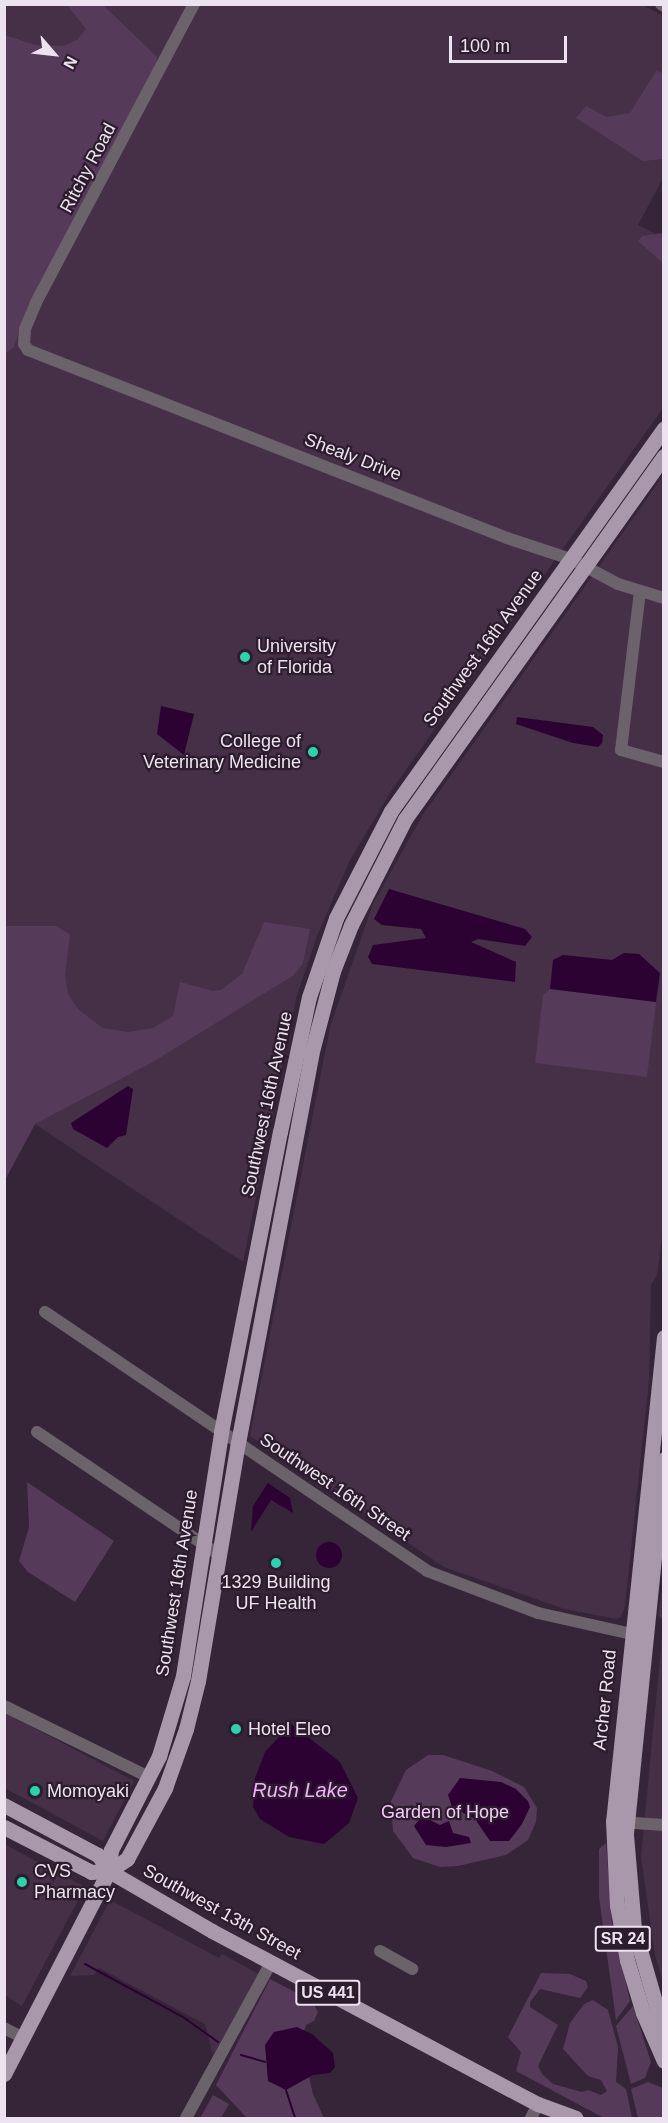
<!DOCTYPE html>
<html>
<head>
<meta charset="utf-8">
<style>
	body { margin:0 }
	#map { position:relative; width:668px; height:2123px; overflow:hidden; background:#362539; font-family:Helvetica,sans-serif }
	div>[style] { position:absolute }
	.built>* { inset:0; background:#453048 }
	.green>* { inset:0; background:#553a59 }
	.water>* { inset:0; background:#2b0231 }
	.round { border-radius:50% }
	.stream>* { height:2px; margin:-1px; padding:0 1px; transform-origin:1px; border-radius:1px; background:#2b0231 }
	.minor>* { height:12px; margin:-6px; padding:0 6px; transform-origin:6px; border-radius:6px; background:#6b626c }
	.major>* { height:15px; margin:-7.5px; padding:0 7.5px; transform-origin:7.5px; border-radius:7.5px; background:#a997ab }
	.dots>* { width:16px; height:16px; translate:-50% -50%; box-sizing:border-box; border:3px solid #2c1c2e; border-radius:50% }
	span { translate:-50% -50%; white-space:nowrap; text-align:center; line-height:1.15; -webkit-text-stroke:4.5px #2c1c2e; paint-order:stroke }
	.shield-label span { padding:2px 4px; background:#2c1c2e; border:2px solid; border-radius:4px; -webkit-text-stroke-width:0 }
	.shield-label { font-size:16px; color:#ede2ef; font-weight:700 }
	.street-label { font-size:18px; color:#ede2ef }
	.poi-label { font-size:18px; color:#ede2ef }
	.left { translate:0 -50%; text-align:left }
	.right { translate:-100% -50%; text-align:right }
	.park-label { font-size:18px; color:#f4ccf9 }
	.water-label { font-size:20px; color:#f2affb; font-style:italic }
	.frame { position:absolute; inset:0; border:6px solid #ede2ef; pointer-events:none }
	.north { position:absolute; left:24px; top:24px; width:60px; height:60px; -webkit-text-stroke:4px #2c1c2e; paint-order:stroke; rotate:118deg; font-size:16px; font-weight:700; line-height:24px; text-align:center; color:#ede2ef }
	.north::after { content:''; display:block; margin:auto; width:21px; height:27px; background:#ede2ef; clip-path:polygon(50% 0,100% 100%,50% 72%,0 100%) }
	.scale { position:absolute; left:449px; top:36px; width:118px; height:27px; box-sizing:border-box; border:3px solid #ede2ef; border-top:0; padding-left:8px; font-size:18px; line-height:21px; white-space:nowrap; color:#ede2ef; -webkit-text-stroke:4px #2c1c2e; paint-order:stroke }
</style>
</head>
<body>
<div id="map">
	<div class="built">
		<div style="clip-path:polygon(641px 4px,663px 16px,663px 178px,638px 225px,663px 238px,663px 408px,393px 788px,350px 860px,317px 936px,296px 998px,243px 1262px,35px 1124px,5px 1180px,5px 5px)"></div>
		<div style="clip-path:polygon(663px 476px,664px 1221px,657px 1275px,651px 1285px,649px 1380px,625px 1606px,621px 1617px,616px 1619px,565px 1609px,444px 1567px,250px 1436px,330px 1027px,373px 904px,422px 816px)"></div>
		<div style="clip-path:polygon(663px 1585px,663px 1982px,655px 1955px,641px 1857px,661px 1649px,663px 1620px,658px 1616px)"></div>
		<div style="clip-path:polygon(4px 1712px,134px 1781px,103px 1841px,5px 1788px)"></div>
		<div style="clip-path:polygon(4px 1844px,85px 1887px,22px 2006px,5px 1995px)"></div>
		<div style="clip-path:polygon(110px 1900px,219px 1958px,222px 1954px,259px 1974px,213px 2055px,205px 2024px,99px 1968px,94px 1975px,70px 1976px)"></div>
	</div>
	<div class="green">
		<div style="clip-path:polygon(67px 5px,103px 5px,157px 57px,156px 67px,25px 315px,14px 347px,5px 354px,5px 35px,35px 45px,63px 46px,77px 40px,86px 29px)"></div>
		<div style="clip-path:polygon(656px 71px,663px 73px,663px 159px,643px 161px,576px 118px,586px 106px,607px 117px,630px 113px)"></div>
		<div style="clip-path:polygon(663px 233px,664px 233px,663px 263px,638px 241px,642px 236px)"></div>
		<div style="clip-path:polygon(264px 922px,310px 929px,303px 963px,294px 975px,151px 1063px,35px 1124px,5px 1180px,5px 926px,56px 926px,70px 934px,65px 976px,68px 994px,79px 1010px,103px 1028px,128px 1032px,153px 1028px,173px 1016px,180px 982px,213px 991px,221px 990px,242px 974px)"></div>
		<div style="clip-path:polygon(550px 989px,656px 1002px,647px 1077px,535px 1063px,543px 995px)"></div>
		<div style="clip-path:polygon(27px 1482px,114px 1541px,75px 1602px,28px 1572px,19px 1561px,29px 1527px)"></div>
		<div style="clip-path:polygon(428px 1755px,443px 1755px,492px 1771px,524px 1787px,537px 1808px,536px 1822px,528px 1840px,506px 1855px,458px 1866px,440px 1867px,413px 1858px,393px 1831px,391px 1801px,406px 1770px)"></div>
		<div style="clip-path:polygon(606px 1843px,612px 1922px,630px 2001px,616px 2020px,599px 1897px,599px 1849px)"></div>
		<div style="clip-path:polygon(541px 1973px,570px 1974px,586px 1981px,588px 1987px,580px 1998px,540px 1989px,530px 2002px,530px 2007px,558px 2025px,538px 2066px,542px 2074px,553px 2084px,582px 2092px,588px 2090px,601px 2095px,607px 2091px,601px 2080px,588px 2076px,563px 2049px,570px 2023px,584px 2004px,593px 2000px,608px 2010px,618px 2047px,616px 2082px,626px 2089px,632px 2118px,604px 2118px,516px 2071px,521px 2052px,508px 2037px)"></div>
		<div style="clip-path:polygon(270px 1979px,312px 2001px,318px 2012px,314px 2021px,306px 2025px,301px 2042px,313px 2094px,324px 2118px,247px 2118px,216px 2085px)"></div>
		<div style="clip-path:polygon(633px 2006px,651px 2062px,645px 2078px,631px 2084px,616px 2026px)"></div>
		<div style="clip-path:polygon(648px 2082px,663px 2088px,663px 2118px,638px 2118px,631px 2089px)"></div>
		<div style="clip-path:polygon(213px 2095px,229px 2104px,221px 2118px,200px 2118px)"></div>
	</div>
	<div class="water">
		<div style="clip-path:polygon(161px 706px,194px 714px,184px 755px,157px 734px)"></div>
		<div style="clip-path:polygon(517px 717px,593px 727px,603px 735px,602px 743px,598px 747px,573px 743px,516px 724px)"></div>
		<div style="clip-path:polygon(389px 889px,525px 929px,532px 937px,525px 946px,478px 939px,471px 942px,516px 962px,515px 982px,372px 964px,368px 957px,373px 945px,426px 938px,421px 929px,382px 925px,374px 919px)"></div>
		<div style="clip-path:polygon(624px 953px,639px 954px,660px 973px,656px 1002px,550px 989px,553px 960px,563px 955px,612px 960px)"></div>
		<div style="clip-path:polygon(128px 1086px,133px 1089px,126px 1135px,118px 1137px,107px 1148px,73px 1129px,71px 1123px)"></div>
		<div style="clip-path:polygon(268px 1483px,290px 1498px,293px 1513px,271px 1500px,251px 1532px,253px 1506px)"></div>
		<div class="round" style="left:316px;top:1542px;width:26px;height:26px"></div>
		<div style="clip-path:polygon(291px 1724px,340px 1762px,358px 1798px,349px 1823px,324px 1844px,289px 1837px,260px 1819px,253px 1807px,255px 1778px,265px 1752px)"></div>
		<div style="clip-path:polygon(460px 1778px,501px 1782px,516px 1789px,528px 1801px,530px 1807px,522px 1824px,509px 1841px,490px 1841px,475px 1819px,452px 1807px,448px 1795px)"></div>
		<div style="clip-path:polygon(422px 1816px,440px 1825px,449px 1821px,453px 1833px,469px 1837px,471px 1843px,446px 1847px,426px 1845px,414px 1826px)"></div>
		<div style="clip-path:polygon(297px 2027px,312px 2034px,333px 2053px,335px 2067px,330px 2073px,313px 2075px,286px 2090px,268px 2081px,265px 2045px,274px 2032px)"></div>
	</div>
	<div class="stream">
		<div style="left:85px;top:1964px;width:111px;rotate:28.4deg"></div>
		<div style="left:183px;top:2017px;width:43px;rotate:35.5deg"></div>
		<div style="left:241px;top:2055px;width:25px;rotate:16deg"></div>
		<div style="left:286px;top:2090px;width:29px;rotate:72deg"></div>
	</div>
	<div class="minor">
		<div style="left:194px;top:4px;width:338px;rotate:117.9deg"></div>
		<div style="left:36px;top:303px;width:28px;rotate:113deg"></div>
		<div style="left:25px;top:329px;width:15px;rotate:94deg"></div>
		<div style="left:24px;top:344px;width:7px;rotate:56deg"></div>
		<div style="left:28px;top:350px;width:515px;rotate:21.43deg"></div>
		<div style="left:507px;top:538px;width:67px;rotate:18.2deg"></div>
		<div style="left:571px;top:559px;width:53px;rotate:28deg"></div>
		<div style="left:618px;top:584px;width:48px;rotate:16.9deg"></div>
		<div style="left:661px;top:4px;width:4px;rotate:34deg"></div>
		<div style="left:640px;top:591px;width:160px;rotate:96.8deg"></div>
		<div style="left:621px;top:750px;width:45px;rotate:15.6deg"></div>
		<div style="left:45px;top:1312px;width:462px;rotate:34.1deg"></div>
		<div style="left:427px;top:1571px;width:119px;rotate:20.7deg"></div>
		<div style="left:538px;top:1613px;width:106px;rotate:12.6deg"></div>
		<div style="left:37px;top:1432px;width:218px;rotate:34deg"></div>
		<div style="left:4px;top:1706px;width:161px;rotate:26.1deg"></div>
		<div style="left:620px;top:1822px;width:44px;rotate:3.9deg"></div>
		<div style="left:380px;top:1951px;width:37px;rotate:29deg"></div>
		<div style="left:4px;top:2028px;width:20px;rotate:27deg"></div>
		<div style="left:186px;top:2118px;width:177px;rotate:-61.3deg"></div>
		<div style="left:531px;top:2118px;width:16px;rotate:-63deg"></div>
	</div>
	<div class="major">
		<div style="left:664px;top:1337px;width:487px;rotate:96deg"></div>
		<div style="left:613px;top:1821px;width:84px;rotate:87.3deg"></div>
		<div style="left:617px;top:1905px;width:56px;rotate:79.7deg"></div>
		<div style="left:627px;top:1960px;width:55px;rotate:73.2deg"></div>
		<div style="left:643px;top:2013px;width:52px;rotate:66.4deg"></div>
		<div style="left:664px;top:1459px;width:378px;rotate:95.8deg"></div>
		<div style="left:626px;top:1835px;width:94px;rotate:85.1deg"></div>
		<div style="left:634px;top:1929px;width:108px;rotate:73.9deg"></div>
		<div style="left:4px;top:1805px;width:106px;rotate:28deg"></div>
		<div style="left:98px;top:1855px;width:19px;rotate:55deg"></div>
		<div style="left:109px;top:1871px;width:119px;rotate:30.2deg"></div>
		<div style="left:212px;top:1931px;width:369px;rotate:28deg"></div>
		<div style="left:538px;top:2104px;width:40px;rotate:20.2deg"></div>
		<div style="left:4px;top:1827px;width:98px;rotate:27.3deg"></div>
		<div style="left:91px;top:1872px;width:18px;rotate:-3deg"></div>
		<div style="left:109px;top:1871px;width:22px;rotate:-34deg"></div>
		<div style="left:127px;top:1859px;width:81px;rotate:-61.8deg"></div>
		<div style="left:165px;top:1788px;width:63px;rotate:-70.4deg"></div>
		<div style="left:186px;top:1729px;width:49px;rotate:-76deg"></div>
		<div style="left:198px;top:1681px;width:241px;rotate:-80.5deg"></div>
		<div style="left:238px;top:1443px;width:395px;rotate:-79.3deg"></div>
		<div style="left:311px;top:1055px;width:87px;rotate:-75.3deg"></div>
		<div style="left:333px;top:971px;width:49px;rotate:-68.6deg"></div>
		<div style="left:351px;top:925px;width:119px;rotate:-63deg"></div>
		<div style="left:405px;top:819px;width:446px;rotate:-54.5deg"></div>
		<div style="left:4px;top:2074px;width:229px;rotate:-62.7deg"></div>
		<div style="left:109px;top:1871px;width:21px;rotate:-85deg"></div>
		<div style="left:111px;top:1850px;width:106px;rotate:-62.9deg"></div>
		<div style="left:159px;top:1756px;width:84px;rotate:-73.3deg"></div>
		<div style="left:183px;top:1676px;width:247px;rotate:-81.1deg"></div>
		<div style="left:221px;top:1432px;width:306px;rotate:-78.9deg"></div>
		<div style="left:280px;top:1132px;width:138px;rotate:-77.9deg"></div>
		<div style="left:309px;top:997px;width:83px;rotate:-71.1deg"></div>
		<div style="left:336px;top:918px;width:120px;rotate:-62.8deg"></div>
		<div style="left:391px;top:811px;width:470px;rotate:-54.5deg"></div>
	</div>
	<div class="dots">
		<div style="left:245px;top:657px;background:#26d5ae"></div>
		<div style="left:313px;top:752px;background:#26d5ae"></div>
		<div style="left:276px;top:1563px;background:#26d5ae"></div>
		<div style="left:236px;top:1729px;background:#26d5ae"></div>
		<div style="left:35px;top:1791px;background:#26d5ae"></div>
		<div style="left:22px;top:1882px;background:#26d5ae"></div>
	</div>
	<div class="shield-label">
		<span style="left:623px;top:1939px">SR 24</span>
		<span style="left:328px;top:1993px">US 441</span>
	</div>
	<div class="street-label">
		<span style="left:88px;top:168px;rotate:-62deg">Ritchy Road</span>
		<span style="left:353px;top:457px;rotate:21deg">Shealy Drive</span>
		<span style="left:483px;top:648px;rotate:-54deg">Southwest 16th Avenue</span>
		<span style="left:267px;top:1104px;rotate:-78deg">Southwest 16th Avenue</span>
		<span style="left:335px;top:1487px;rotate:34deg">Southwest 16th Street</span>
		<span style="left:177px;top:1583px;rotate:-81deg">Southwest 16th Avenue</span>
		<span style="left:605px;top:1700px;rotate:-84deg">Archer Road</span>
		<span style="left:222px;top:1912px;rotate:29deg">Southwest 13th Street</span>
	</div>
	<div class="poi-label">
		<span class="left" style="left:257px;top:657px">University<br>of Florida</span>
		<span class="right" style="left:301px;top:752px">College of<br>Veterinary Medicine</span>
		<span style="left:276px;top:1593px">1329 Building<br>UF Health</span>
		<span class="left" style="left:248px;top:1729px">Hotel Eleo</span>
		<span class="left" style="left:47px;top:1791px">Momoyaki</span>
		<span class="left" style="left:34px;top:1882px">CVS<br>Pharmacy</span>
	</div>
	<div class="park-label">
		<span style="left:445px;top:1812px">Garden of Hope</span>
	</div>
	<div class="water-label">
		<span style="left:300px;top:1790px">Rush Lake</span>
	</div>
	<div class="frame"></div>
	<div class="north">N</div>
	<div class="scale">100 m</div>
</div>
</body>
</html>
